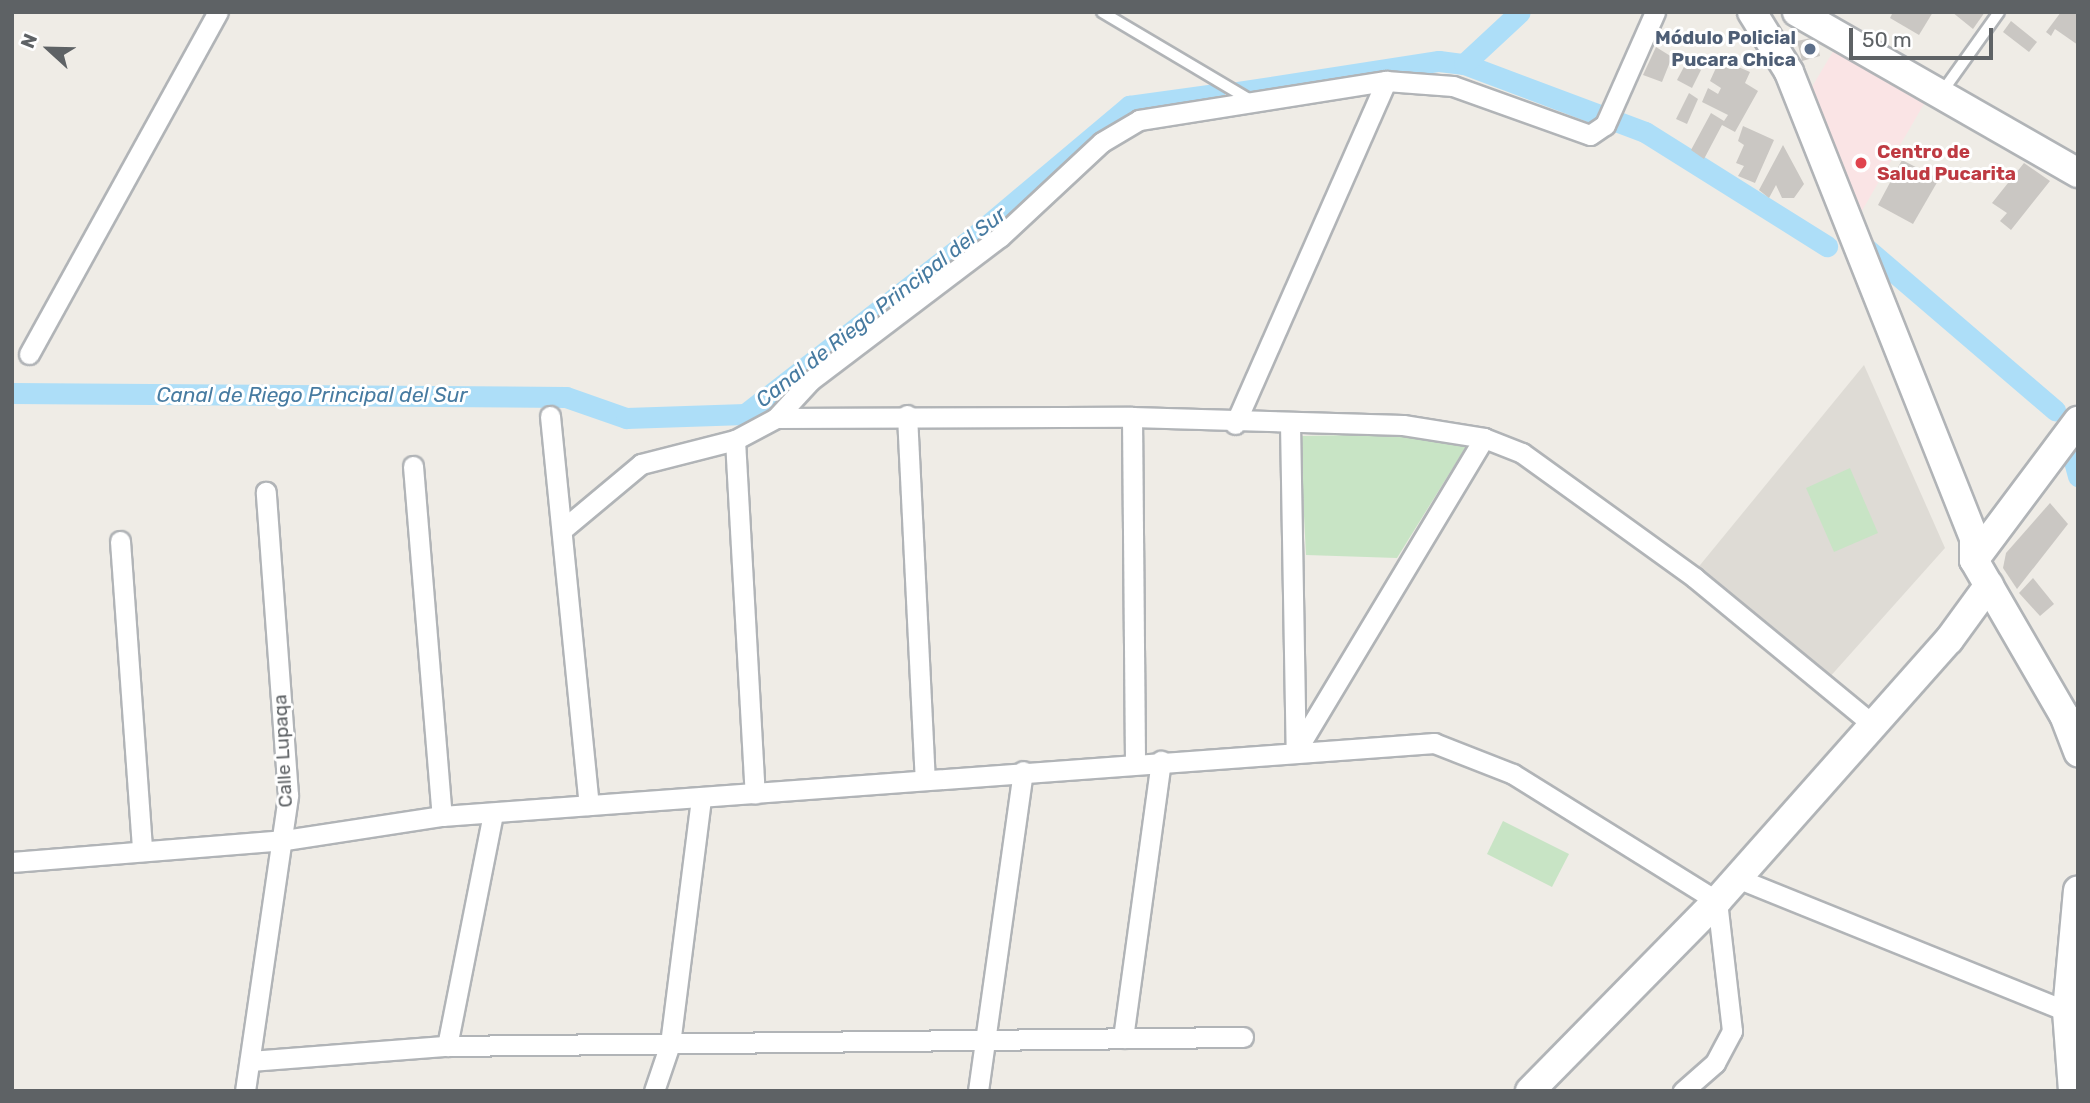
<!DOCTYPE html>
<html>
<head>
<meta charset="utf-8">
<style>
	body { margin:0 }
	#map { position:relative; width:2090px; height:1103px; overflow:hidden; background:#efece6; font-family:Rubik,sans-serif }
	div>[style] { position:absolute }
	.education>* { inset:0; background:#dedbd5 }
	.medical>* { inset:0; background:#fae4e5 }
	.green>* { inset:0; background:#c8e4c5 }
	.canal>* { height:21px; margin:-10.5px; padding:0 10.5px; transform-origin:10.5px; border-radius:10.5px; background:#addef8 }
	.building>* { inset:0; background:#cac7c3 }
	.roads { filter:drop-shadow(2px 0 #b1b4b7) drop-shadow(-2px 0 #b1b4b7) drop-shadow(0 2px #b1b4b7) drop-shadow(0 -2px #b1b4b7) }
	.lane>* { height:10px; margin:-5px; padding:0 5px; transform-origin:5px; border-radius:5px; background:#fff }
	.street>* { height:19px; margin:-9.5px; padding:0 9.5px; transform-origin:9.5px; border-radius:9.5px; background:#fff }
	.secondary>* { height:28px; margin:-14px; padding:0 14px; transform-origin:14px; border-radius:14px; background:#fff }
	.dots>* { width:19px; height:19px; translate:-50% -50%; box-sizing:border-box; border:4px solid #fff; border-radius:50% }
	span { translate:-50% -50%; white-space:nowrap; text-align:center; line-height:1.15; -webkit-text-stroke:6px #fff; paint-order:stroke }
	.service-label { font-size:19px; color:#4e5e75; font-weight:700 }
	.right { translate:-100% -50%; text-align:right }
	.health-label { font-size:19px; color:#be3a42; font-weight:700 }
	.left { translate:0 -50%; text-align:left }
	.street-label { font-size:19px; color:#5e6265 }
	.water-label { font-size:21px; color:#477ba1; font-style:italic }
	.frame { position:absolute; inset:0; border:14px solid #5e6265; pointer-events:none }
	.north { position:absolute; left:14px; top:14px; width:70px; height:70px; -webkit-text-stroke:5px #fff; paint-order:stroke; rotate:292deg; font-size:19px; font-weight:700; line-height:28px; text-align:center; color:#5e6265 }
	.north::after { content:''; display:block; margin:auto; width:24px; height:32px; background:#5e6265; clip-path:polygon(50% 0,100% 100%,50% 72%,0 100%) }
	.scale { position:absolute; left:1849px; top:28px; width:144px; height:32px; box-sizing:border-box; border:4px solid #5e6265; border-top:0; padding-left:9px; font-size:21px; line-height:24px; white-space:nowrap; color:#5e6265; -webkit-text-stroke:5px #fff; paint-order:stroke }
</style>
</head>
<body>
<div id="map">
	<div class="education">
		<div style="clip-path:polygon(1864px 365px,1945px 548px,1828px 679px,1696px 570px)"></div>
	</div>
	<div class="medical">
		<div style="clip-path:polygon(1834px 50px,1924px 104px,1856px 221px,1807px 95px)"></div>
	</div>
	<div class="green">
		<div style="clip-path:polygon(1410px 434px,1467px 445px,1397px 558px,1306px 555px,1300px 436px)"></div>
		<div style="clip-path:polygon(1850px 468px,1878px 533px,1834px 552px,1806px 488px)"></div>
		<div style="clip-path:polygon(1503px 821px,1569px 854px,1552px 887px,1487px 854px)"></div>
	</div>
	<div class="canal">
		<div style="left:1464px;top:64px;width:193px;rotate:20.6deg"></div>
		<div style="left:1645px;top:132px;width:215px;rotate:32.1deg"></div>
		<div style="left:1238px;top:92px;width:203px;rotate:-8.8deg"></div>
		<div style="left:1439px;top:61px;width:25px;rotate:7deg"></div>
		<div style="left:1464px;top:64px;width:76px;rotate:-42.9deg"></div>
		<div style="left:1867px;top:249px;width:248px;rotate:40.6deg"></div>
		<div style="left:12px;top:393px;width:554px;rotate:0.41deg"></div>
		<div style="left:566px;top:397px;width:64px;rotate:19.3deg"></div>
		<div style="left:626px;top:418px;width:119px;rotate:-1.9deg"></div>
		<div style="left:745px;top:414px;width:286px;rotate:-37.8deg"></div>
		<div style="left:971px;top:239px;width:207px;rotate:-40.1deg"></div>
		<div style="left:1129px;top:106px;width:86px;rotate:-8deg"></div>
		<div style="left:2074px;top:461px;width:16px;rotate:75deg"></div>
	</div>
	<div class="building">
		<div style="clip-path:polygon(1893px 12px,1933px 12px,1919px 35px,1890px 18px)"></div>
		<div style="clip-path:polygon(1952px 12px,1985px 12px,1973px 29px)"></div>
		<div style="clip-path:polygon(2061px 12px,2078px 12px,2078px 45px,2055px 29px,2051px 36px,2046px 32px)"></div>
		<div style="clip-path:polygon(2011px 21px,2037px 42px,2029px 52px,2003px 32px)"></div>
		<div style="clip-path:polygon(1816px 37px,1820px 56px,1802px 61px,1797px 41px)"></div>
		<div style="clip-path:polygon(1656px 47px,1672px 57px,1662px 82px,1643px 75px)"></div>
		<div style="clip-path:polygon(1720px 59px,1750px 72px,1745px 83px,1758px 91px,1735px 132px,1722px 125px,1704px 159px,1691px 150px,1711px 113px,1724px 121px,1728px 115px,1702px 102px,1708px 88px,1718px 94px,1721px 88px,1710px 81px)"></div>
		<div style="clip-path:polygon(1686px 63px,1701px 70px,1692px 88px,1677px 80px)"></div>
		<div style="clip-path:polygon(1689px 93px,1698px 99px,1687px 124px,1676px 119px)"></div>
		<div style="clip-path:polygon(1743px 126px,1774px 140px,1755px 183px,1738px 176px,1744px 166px,1736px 163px,1744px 145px,1738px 141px)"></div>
		<div style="clip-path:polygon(1783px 145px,1804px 184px,1794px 198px,1782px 198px,1776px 185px,1769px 198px,1759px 190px)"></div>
		<div style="clip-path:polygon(1902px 160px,1939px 179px,1913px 224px,1878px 205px)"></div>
		<div style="clip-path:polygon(2024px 163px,2050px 181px,2011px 230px,2000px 221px,2007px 213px,1992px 203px)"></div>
		<div style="clip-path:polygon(2050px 503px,2068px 524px,2017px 589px,2003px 568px,2006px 553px)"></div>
		<div style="clip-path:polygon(2033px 578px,2054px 604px,2040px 616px,2019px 593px)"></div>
	</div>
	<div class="roads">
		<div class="lane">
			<div style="left:1102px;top:12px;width:172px;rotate:30.7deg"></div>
			<div style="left:1942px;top:92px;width:98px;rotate:-54.5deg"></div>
		</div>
		<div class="street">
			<div style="left:29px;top:354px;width:391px;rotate:-61.1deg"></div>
			<div style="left:907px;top:415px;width:364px;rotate:87.2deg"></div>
			<div style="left:550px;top:416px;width:391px;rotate:84.3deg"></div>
			<div style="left:1132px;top:417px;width:346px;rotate:89.5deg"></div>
			<div style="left:776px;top:418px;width:356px;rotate:-0.2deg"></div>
			<div style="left:1132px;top:417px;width:271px;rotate:1.7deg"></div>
			<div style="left:1403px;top:425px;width:82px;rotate:9.1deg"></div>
			<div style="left:1484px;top:438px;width:41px;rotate:21.5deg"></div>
			<div style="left:1522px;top:453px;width:213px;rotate:35.8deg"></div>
			<div style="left:1695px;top:578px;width:229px;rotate:39.5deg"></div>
			<div style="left:1290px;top:423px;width:328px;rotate:89deg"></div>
			<div style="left:1296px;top:751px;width:365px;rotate:-59deg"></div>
			<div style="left:1235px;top:424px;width:375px;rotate:-66.2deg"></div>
			<div style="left:735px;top:440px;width:354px;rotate:86.8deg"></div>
			<div style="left:413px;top:466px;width:351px;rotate:85.3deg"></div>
			<div style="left:562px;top:530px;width:103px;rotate:-39.9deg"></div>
			<div style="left:641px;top:464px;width:97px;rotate:-14.3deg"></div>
			<div style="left:735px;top:440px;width:47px;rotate:-28.2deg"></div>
			<div style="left:776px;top:418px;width:50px;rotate:-47.4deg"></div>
			<div style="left:810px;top:381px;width:238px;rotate:-37.2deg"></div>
			<div style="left:1000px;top:237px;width:139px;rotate:-43deg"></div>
			<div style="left:1102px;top:142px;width:43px;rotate:-30.7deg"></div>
			<div style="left:1139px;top:120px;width:250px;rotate:-9deg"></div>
			<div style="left:1386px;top:81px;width:67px;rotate:4.3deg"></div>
			<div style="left:1453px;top:86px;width:145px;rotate:19.7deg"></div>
			<div style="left:1590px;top:135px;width:18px;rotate:-34deg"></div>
			<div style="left:1605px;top:125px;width:124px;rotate:-66.1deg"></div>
			<div style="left:120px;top:541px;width:311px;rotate:85.9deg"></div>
			<div style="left:12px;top:862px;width:274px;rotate:-4.6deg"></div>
			<div style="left:285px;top:840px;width:159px;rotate:-8.7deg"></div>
			<div style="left:442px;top:816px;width:995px;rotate:-4.21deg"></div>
			<div style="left:1434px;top:743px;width:85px;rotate:21.4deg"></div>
			<div style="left:1513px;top:774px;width:240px;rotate:31.9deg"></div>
			<div style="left:1717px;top:901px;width:131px;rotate:83.4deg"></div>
			<div style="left:1732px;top:1031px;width:36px;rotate:118deg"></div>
			<div style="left:1715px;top:1063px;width:43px;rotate:138.8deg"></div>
			<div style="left:1737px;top:878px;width:356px;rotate:22deg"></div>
			<div style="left:1123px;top:1038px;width:280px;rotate:-82.2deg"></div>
			<div style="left:447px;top:1046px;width:237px;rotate:-78.8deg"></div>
			<div style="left:250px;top:1061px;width:198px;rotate:-4.4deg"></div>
			<div style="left:447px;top:1046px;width:796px;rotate:-0.65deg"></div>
			<div style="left:245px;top:1091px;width:299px;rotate:-81.7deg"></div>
			<div style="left:288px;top:795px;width:304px;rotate:-94.2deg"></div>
			<div style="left:654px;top:1091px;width:50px;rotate:-71.2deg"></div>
			<div style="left:670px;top:1044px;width:249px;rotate:-82.8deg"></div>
			<div style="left:978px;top:1091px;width:323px;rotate:-82deg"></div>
		</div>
		<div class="secondary">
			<div style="left:1752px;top:12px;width:70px;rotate:58.3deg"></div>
			<div style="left:1789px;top:72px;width:501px;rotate:68.35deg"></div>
			<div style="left:1974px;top:538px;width:22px;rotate:90deg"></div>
			<div style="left:1974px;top:560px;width:179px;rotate:59.9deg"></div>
			<div style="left:2064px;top:715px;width:40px;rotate:69deg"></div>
			<div style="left:1797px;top:12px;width:324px;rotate:29.8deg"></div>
			<div style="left:1974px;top:560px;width:174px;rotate:-53.2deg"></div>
			<div style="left:1530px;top:1091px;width:267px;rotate:-45.5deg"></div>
			<div style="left:1717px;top:901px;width:349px;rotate:-48.4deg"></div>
			<div style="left:1949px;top:640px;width:68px;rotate:-54deg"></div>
			<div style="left:2073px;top:1091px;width:80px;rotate:-94.3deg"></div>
			<div style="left:2067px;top:1011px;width:121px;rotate:-84.8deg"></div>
		</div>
	</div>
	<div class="dots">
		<div style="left:1810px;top:49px;background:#5c6f8a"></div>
		<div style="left:1861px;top:163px;background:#e0444e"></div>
	</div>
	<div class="service-label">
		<span class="right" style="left:1796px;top:49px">Módulo Policial<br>Pucara Chica</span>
	</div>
	<div class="health-label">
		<span class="left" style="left:1877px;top:163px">Centro de<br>Salud Pucarita</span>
	</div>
	<div class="street-label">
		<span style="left:283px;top:751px;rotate:-93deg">Calle Lupaqa</span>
	</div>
	<div class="water-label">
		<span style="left:881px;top:307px;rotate:-38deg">Canal de Riego Principal del Sur</span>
		<span style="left:312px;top:395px">Canal de Riego Principal del Sur</span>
	</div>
	<div class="frame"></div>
	<div class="north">N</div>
	<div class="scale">50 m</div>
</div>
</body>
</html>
